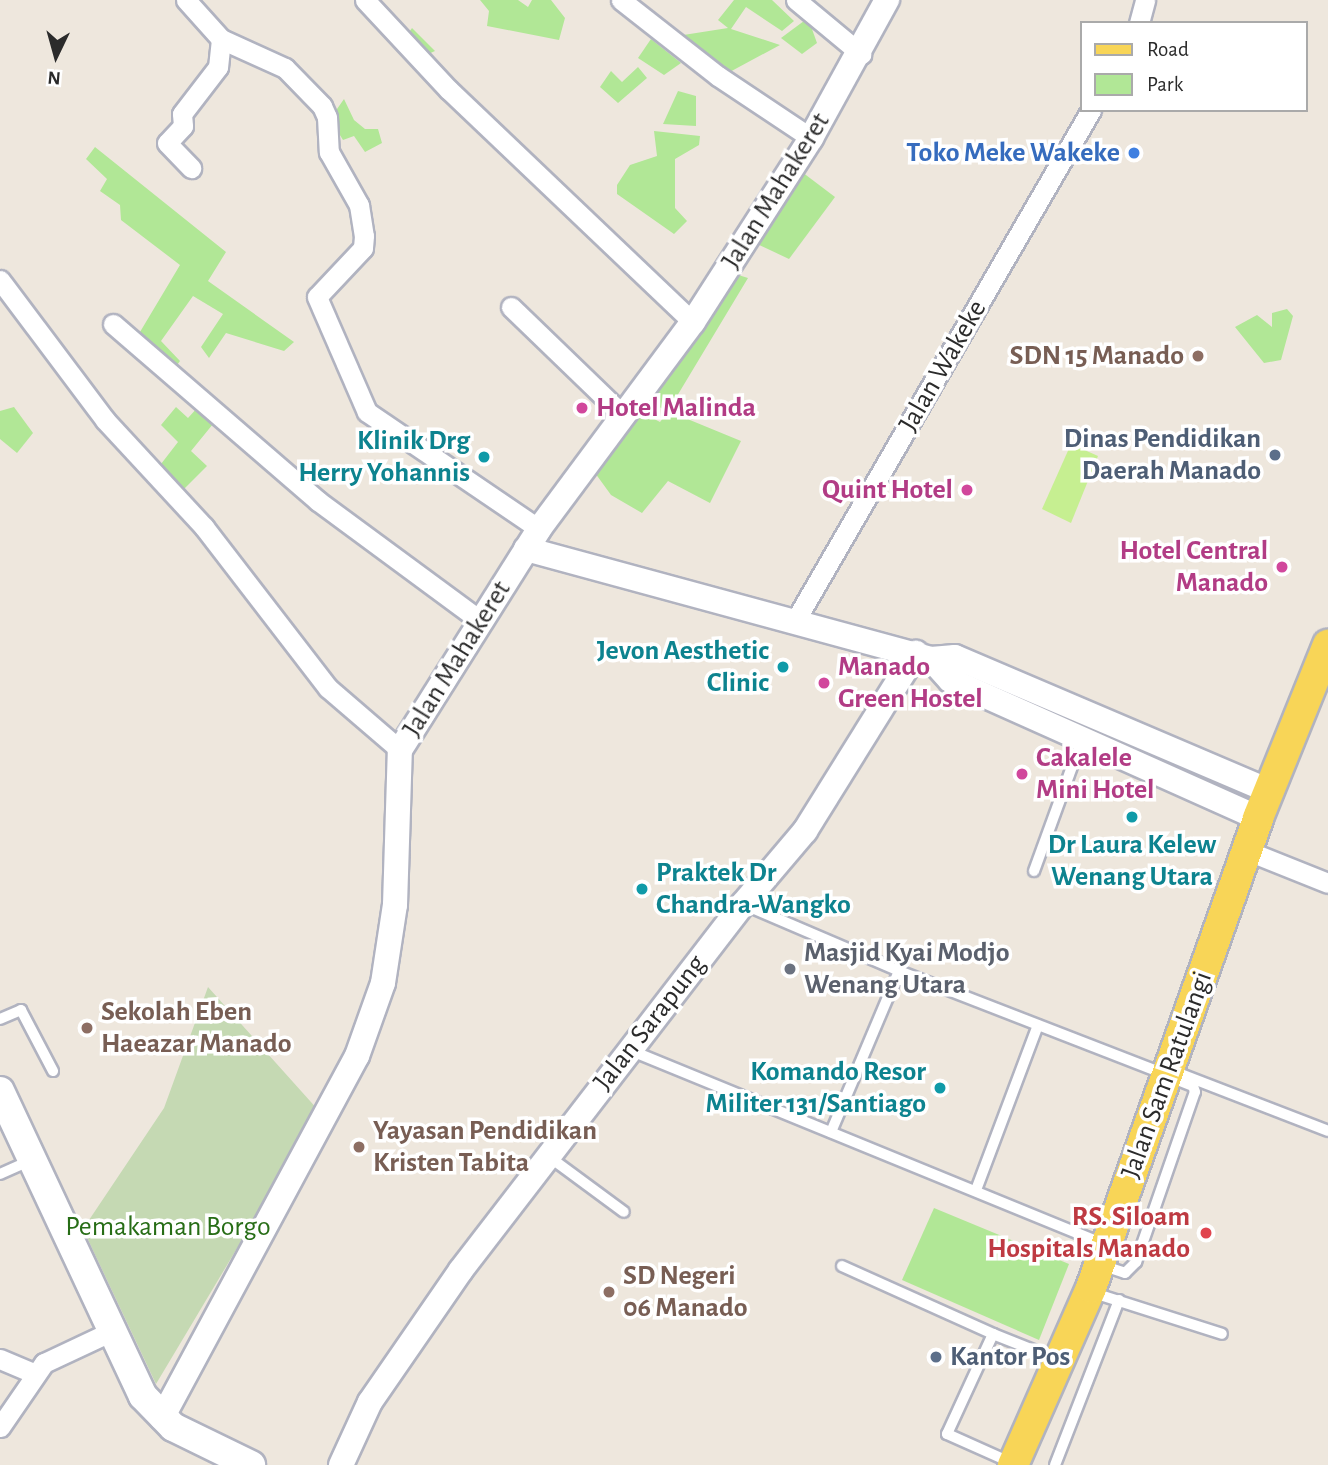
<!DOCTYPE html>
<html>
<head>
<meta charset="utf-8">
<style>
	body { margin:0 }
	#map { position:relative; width:1328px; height:1465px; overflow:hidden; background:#eee7dd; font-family:"Alegreya Sans",sans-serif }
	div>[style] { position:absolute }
	.green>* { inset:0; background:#b1e796 }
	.cemetery>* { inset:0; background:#c5d9b3 }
	.pitch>* { inset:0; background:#c6ef91 }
	.roads { filter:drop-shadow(2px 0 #b1b3c0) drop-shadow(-2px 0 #b1b3c0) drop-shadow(0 2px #b1b3c0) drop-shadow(0 -2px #b1b3c0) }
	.service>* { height:10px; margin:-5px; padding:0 5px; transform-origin:5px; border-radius:5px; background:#fff }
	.minor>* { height:19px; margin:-9.5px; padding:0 9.5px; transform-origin:9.5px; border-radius:9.5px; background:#fff }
	.tertiary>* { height:24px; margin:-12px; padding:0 12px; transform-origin:12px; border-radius:12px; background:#fff }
	.secondary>* { height:28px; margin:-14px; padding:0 14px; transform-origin:14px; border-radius:14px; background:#fff }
	.primary>* { height:30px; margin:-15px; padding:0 15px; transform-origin:15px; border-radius:15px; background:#f8d557 }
	.dots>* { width:19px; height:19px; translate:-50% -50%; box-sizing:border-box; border:4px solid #fff; border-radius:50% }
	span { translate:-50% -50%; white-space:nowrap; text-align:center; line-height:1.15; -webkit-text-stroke:7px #fff; paint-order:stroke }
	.shop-label { font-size:28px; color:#366cbe; font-weight:700 }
	.right { translate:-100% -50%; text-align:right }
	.street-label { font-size:28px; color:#2b2b2b }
	.education-label { font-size:28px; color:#785e54; font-weight:700 }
	.left { translate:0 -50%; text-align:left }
	.hotel-label { font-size:28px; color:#b23c85; font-weight:700 }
	.service-label { font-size:28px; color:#4e5e75; font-weight:700 }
	.culture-label { font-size:28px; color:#0d838f; font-weight:700 }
	.worship-label { font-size:28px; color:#5b616d; font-weight:700 }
	.health-label { font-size:28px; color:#be3a42; font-weight:700 }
	.park-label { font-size:28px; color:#276d16 }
	.legend { position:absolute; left:1080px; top:21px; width:228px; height:91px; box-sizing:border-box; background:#fff; border:2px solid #aaa; margin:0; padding:9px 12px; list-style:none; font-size:21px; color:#2b2b2b }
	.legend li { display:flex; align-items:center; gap:14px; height:35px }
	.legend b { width:35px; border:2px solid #aaa }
	.north { position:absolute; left:21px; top:21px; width:70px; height:70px; -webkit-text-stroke:5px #fff; paint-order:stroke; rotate:185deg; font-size:19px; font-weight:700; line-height:28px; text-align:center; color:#2b2b2b }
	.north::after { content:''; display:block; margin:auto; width:24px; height:32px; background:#2b2b2b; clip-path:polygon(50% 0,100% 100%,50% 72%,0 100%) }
</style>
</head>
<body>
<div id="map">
	<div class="green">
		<div style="clip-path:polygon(480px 0,518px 0,528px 7px,532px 0,551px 0,565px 18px,559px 40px,487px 26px,489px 11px)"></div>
		<div style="clip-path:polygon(734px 0,772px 0,794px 21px,782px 31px,746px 7px,731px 29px,780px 45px,726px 74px,677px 36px,728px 28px,718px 20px)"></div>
		<div style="clip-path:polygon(808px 18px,817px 43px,802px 54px,781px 38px)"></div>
		<div style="clip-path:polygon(412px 28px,435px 51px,426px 55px,407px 35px)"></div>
		<div style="clip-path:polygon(651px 39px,681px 63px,664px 75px,638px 58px)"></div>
		<div style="clip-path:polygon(638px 67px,647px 78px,618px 103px,600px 87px,611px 71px,622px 82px)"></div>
		<div style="clip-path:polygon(678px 91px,696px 96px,696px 126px,663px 124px)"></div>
		<div style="clip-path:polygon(344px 99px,354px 120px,365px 129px,378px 129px,382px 143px,365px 152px,354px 136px,343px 140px,330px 119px)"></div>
		<div style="clip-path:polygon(654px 131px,700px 136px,699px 145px,675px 159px,675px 208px,687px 221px,674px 234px,617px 194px,617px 185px,630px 165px,657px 156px)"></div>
		<div style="clip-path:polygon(95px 147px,226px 252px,208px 281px,294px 342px,284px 351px,226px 333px,209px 358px,201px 347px,223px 314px,193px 296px,161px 341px,180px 361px,172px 372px,137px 337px,180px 265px,121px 220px,120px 205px,100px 191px,107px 179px,86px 159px)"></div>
		<div style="clip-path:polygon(798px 169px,835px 197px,789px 259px,753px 242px)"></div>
		<div style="clip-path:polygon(719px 269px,748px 278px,668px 411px,741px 441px,710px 503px,668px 481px,642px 513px,611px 495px,590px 466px,633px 408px,660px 422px,668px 412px,639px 395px)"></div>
		<div style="clip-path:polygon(1287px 309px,1293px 316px,1281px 360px,1264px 363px,1235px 327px,1257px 315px,1272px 327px,1272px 313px)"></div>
		<div style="clip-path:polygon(14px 407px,33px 433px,17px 453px,0 439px,0 411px)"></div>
		<div style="clip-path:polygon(176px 407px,188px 418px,198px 407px,213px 424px,191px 451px,207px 466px,184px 489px,161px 464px,178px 442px,161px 425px)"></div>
		<div style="clip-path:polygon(934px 1208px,1069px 1264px,1039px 1340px,902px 1280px)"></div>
	</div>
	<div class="cemetery">
		<div style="clip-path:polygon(208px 987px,319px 1111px,156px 1384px,83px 1229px,164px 1108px)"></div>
	</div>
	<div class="pitch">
		<div style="clip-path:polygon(1071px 444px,1098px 456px,1071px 523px,1042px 509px)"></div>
	</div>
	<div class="roads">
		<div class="service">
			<div style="left:1034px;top:871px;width:140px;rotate:-70deg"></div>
			<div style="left:743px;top:904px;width:170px;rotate:23.2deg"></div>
			<div style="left:899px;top:971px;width:284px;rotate:21.2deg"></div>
			<div style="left:0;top:1019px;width:23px;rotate:-23deg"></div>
			<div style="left:21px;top:1010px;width:69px;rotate:62.3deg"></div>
			<div style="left:632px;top:1051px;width:510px;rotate:22.24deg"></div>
			<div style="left:1178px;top:1073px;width:161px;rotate:21.1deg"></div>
			<div style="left:831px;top:1132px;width:175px;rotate:-67.1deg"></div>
			<div style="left:548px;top:1156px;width:94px;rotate:36.4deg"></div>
			<div style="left:0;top:1174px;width:32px;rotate:-24deg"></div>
			<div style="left:976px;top:1190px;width:176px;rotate:-69.4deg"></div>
			<div style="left:842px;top:1266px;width:166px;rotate:24.2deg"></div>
			<div style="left:1107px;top:1267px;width:19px;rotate:18deg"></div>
			<div style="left:1125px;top:1273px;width:16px;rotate:-45deg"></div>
			<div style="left:1136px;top:1262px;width:180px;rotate:-70.9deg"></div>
			<div style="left:1195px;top:1092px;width:6px;rotate:-108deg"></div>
			<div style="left:1193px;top:1086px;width:19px;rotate:-159deg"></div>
			<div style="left:1097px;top:1294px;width:131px;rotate:17.7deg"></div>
			<div style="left:1010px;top:1462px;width:69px;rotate:-156deg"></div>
			<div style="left:947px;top:1434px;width:110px;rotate:-65.3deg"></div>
			<div style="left:993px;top:1334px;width:68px;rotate:21.6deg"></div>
			<div style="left:1055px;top:1465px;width:177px;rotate:-68.8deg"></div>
		</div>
		<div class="minor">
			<div style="left:186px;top:0;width:52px;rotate:48.1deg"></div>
			<div style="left:221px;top:39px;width:28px;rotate:96deg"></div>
			<div style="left:218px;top:67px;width:59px;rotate:127.5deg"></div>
			<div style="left:182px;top:114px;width:12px;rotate:85deg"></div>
			<div style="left:183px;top:126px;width:23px;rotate:133deg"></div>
			<div style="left:167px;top:143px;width:35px;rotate:46deg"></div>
			<div style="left:365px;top:0;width:123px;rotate:47deg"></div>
			<div style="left:449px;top:90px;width:337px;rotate:43.6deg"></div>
			<div style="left:621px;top:0;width:123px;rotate:38.1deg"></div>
			<div style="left:718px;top:76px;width:112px;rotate:33.7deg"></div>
			<div style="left:796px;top:0;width:85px;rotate:39.7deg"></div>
			<div style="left:1139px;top:23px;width:24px;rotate:-75deg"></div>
			<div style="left:221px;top:39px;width:70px;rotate:24.4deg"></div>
			<div style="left:285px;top:68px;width:53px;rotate:45.8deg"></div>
			<div style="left:322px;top:106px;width:12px;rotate:66deg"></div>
			<div style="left:327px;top:117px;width:35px;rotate:87deg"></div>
			<div style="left:329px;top:152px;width:61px;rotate:60.5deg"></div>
			<div style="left:359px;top:205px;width:31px;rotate:81deg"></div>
			<div style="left:364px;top:236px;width:12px;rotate:95deg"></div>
			<div style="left:363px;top:248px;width:67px;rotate:133.2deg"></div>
			<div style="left:317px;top:297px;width:125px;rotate:66.5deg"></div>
			<div style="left:367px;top:412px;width:208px;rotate:34.2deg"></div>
			<div style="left:0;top:280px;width:175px;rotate:53.1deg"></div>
			<div style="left:105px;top:420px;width:146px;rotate:47.2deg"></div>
			<div style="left:204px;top:527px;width:203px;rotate:52.4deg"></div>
			<div style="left:328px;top:688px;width:95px;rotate:40.7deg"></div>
			<div style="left:511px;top:307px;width:157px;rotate:44deg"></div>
			<div style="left:113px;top:324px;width:271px;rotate:40.8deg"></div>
			<div style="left:318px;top:501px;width:202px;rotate:36.4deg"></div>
			<div style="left:795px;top:621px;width:591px;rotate:-59.92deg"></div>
			<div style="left:1248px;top:851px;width:86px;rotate:21.8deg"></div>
			<div style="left:0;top:1359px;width:38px;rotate:23deg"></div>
			<div style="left:0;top:1427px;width:78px;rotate:-55.5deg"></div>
			<div style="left:44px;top:1363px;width:75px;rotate:-25.2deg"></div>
		</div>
		<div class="tertiary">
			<div style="left:526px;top:549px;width:420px;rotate:15.2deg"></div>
			<div style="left:931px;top:659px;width:24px;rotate:-5deg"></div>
			<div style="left:955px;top:657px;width:341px;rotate:23.1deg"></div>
			<div style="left:931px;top:659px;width:28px;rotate:48deg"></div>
			<div style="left:950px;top:680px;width:338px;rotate:24.1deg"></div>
			<div style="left:162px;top:1418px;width:411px;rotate:-61.7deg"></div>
			<div style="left:357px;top:1056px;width:77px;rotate:-70.4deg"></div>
			<div style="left:383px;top:983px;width:79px;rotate:-81.3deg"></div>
			<div style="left:395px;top:905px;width:155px;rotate:-88.2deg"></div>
			<div style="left:400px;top:750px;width:261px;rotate:-57.8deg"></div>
			<div style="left:539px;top:529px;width:258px;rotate:-53.4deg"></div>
			<div style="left:693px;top:322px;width:219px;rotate:-57.3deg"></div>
			<div style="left:811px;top:138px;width:158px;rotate:-61.2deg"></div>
			<div style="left:341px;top:1465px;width:69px;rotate:-65.3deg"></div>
			<div style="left:370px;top:1402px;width:160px;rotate:-55.4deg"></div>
			<div style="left:461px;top:1270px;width:462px;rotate:-52.4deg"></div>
			<div style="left:743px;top:904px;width:96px;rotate:-49.7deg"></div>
			<div style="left:805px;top:831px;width:210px;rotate:-58.1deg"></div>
		</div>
		<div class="secondary">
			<div style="left:0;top:1091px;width:337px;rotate:64.9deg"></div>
			<div style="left:143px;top:1396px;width:43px;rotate:45.9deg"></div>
			<div style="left:173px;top:1427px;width:87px;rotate:26deg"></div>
		</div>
		<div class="primary">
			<div style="left:1013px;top:1465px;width:193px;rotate:-66.2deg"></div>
			<div style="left:1091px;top:1288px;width:499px;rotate:-70.4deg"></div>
			<div style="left:1258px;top:818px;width:187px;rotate:-68deg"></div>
		</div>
	</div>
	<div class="dots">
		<div style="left:1134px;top:153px;background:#3f7fe0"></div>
		<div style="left:1198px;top:356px;background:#8d6e63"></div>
		<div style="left:582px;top:408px;background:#d1479c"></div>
		<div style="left:1275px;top:455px;background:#5c6f8a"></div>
		<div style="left:484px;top:457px;background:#0f9aa8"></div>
		<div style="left:967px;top:490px;background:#d1479c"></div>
		<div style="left:1282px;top:567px;background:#d1479c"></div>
		<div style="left:783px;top:667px;background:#0f9aa8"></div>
		<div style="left:824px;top:683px;background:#d1479c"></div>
		<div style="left:1022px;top:774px;background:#d1479c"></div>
		<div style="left:1132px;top:817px;background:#0f9aa8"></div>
		<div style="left:642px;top:889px;background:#0f9aa8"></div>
		<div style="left:790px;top:969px;background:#6b7280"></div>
		<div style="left:87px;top:1028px;background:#8d6e63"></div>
		<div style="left:940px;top:1088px;background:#0f9aa8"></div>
		<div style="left:359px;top:1147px;background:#8d6e63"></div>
		<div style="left:1206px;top:1233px;background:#e0444e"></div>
		<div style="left:609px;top:1292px;background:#8d6e63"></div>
		<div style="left:936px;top:1357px;background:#5c6f8a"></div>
	</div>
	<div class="shop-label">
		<span class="right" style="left:1120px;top:153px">Toko Meke Wakeke</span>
	</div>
	<div class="street-label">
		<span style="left:776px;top:191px;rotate:-58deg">Jalan Mahakeret</span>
		<span style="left:943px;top:366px;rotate:-60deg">Jalan Wakeke</span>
		<span style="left:457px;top:659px;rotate:-58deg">Jalan Mahakeret</span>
		<span style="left:650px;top:1023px;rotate:-52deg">Jalan Sarapung</span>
		<span style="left:1167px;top:1075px;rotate:-70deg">Jalan Sam Ratulangi</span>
	</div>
	<div class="education-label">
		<span class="right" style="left:1184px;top:356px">SDN 15 Manado</span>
		<span class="left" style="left:101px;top:1028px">Sekolah Eben<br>Haeazar Manado</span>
		<span class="left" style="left:373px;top:1147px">Yayasan Pendidikan<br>Kristen Tabita</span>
		<span class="left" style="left:623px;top:1292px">SD Negeri<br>06 Manado</span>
	</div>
	<div class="hotel-label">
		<span class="left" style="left:596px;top:408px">Hotel Malinda</span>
		<span class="right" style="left:953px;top:490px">Quint Hotel</span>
		<span class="right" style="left:1268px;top:567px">Hotel Central<br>Manado</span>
		<span class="left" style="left:838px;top:683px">Manado<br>Green Hostel</span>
		<span class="left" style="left:1036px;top:774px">Cakalele<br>Mini Hotel</span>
	</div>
	<div class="service-label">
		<span class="right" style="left:1261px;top:455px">Dinas Pendidikan<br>Daerah Manado</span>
		<span class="left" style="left:950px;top:1357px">Kantor Pos</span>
	</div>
	<div class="culture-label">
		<span class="right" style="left:470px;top:457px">Klinik Drg<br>Herry Yohannis</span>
		<span class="right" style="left:769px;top:667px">Jevon Aesthetic<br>Clinic</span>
		<span style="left:1132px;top:861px">Dr Laura Kelew<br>Wenang Utara</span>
		<span class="left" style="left:656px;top:889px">Praktek Dr<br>Chandra-Wangko</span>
		<span class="right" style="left:926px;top:1088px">Komando Resor<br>Militer 131/Santiago</span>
	</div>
	<div class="worship-label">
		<span class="left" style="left:804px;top:969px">Masjid Kyai Modjo<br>Wenang Utara</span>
	</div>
	<div class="health-label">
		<span class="right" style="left:1190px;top:1233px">RS. Siloam<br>Hospitals Manado</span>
	</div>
	<div class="park-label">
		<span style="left:168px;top:1227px">Pemakaman Borgo</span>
	</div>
	<ul class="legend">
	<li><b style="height:9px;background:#f8d557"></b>Road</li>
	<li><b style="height:19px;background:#b1e796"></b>Park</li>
	</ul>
	<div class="north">N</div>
</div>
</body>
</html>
